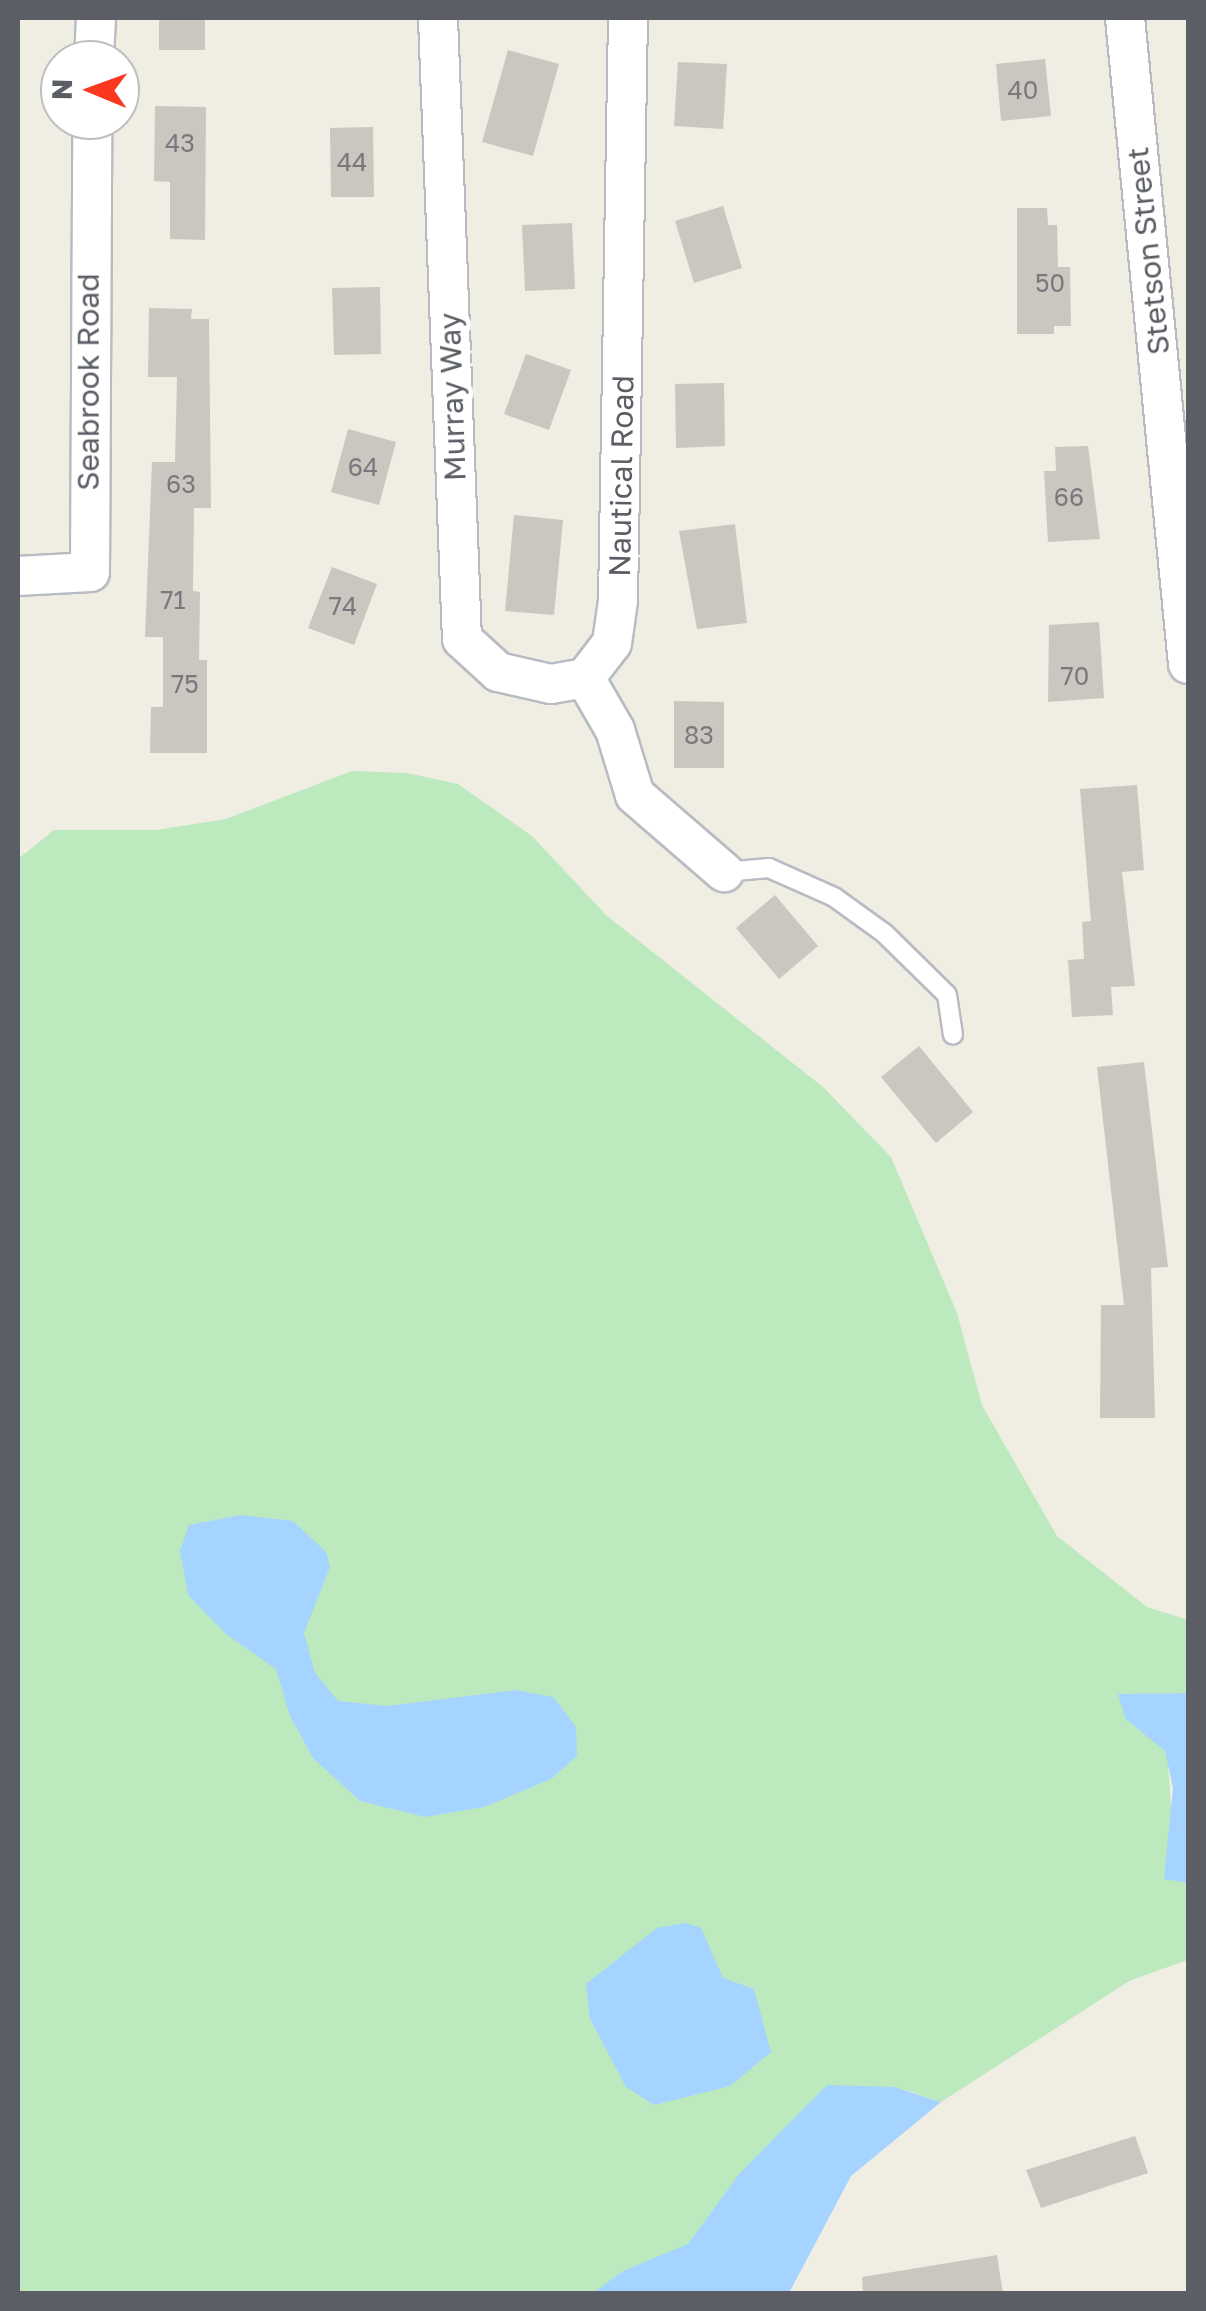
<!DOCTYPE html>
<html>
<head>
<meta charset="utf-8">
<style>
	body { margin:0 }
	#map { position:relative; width:1206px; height:2311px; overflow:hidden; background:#f0ede3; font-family:"Golos Text",sans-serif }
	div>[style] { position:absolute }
	.green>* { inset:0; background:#bde9bf }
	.water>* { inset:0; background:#a4d4ff }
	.building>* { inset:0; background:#cbc7c0 }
	.roads { filter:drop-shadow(2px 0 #b8bbc1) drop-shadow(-2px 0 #b8bbc1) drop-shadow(0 2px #b8bbc1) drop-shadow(0 -2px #b8bbc1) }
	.lane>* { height:18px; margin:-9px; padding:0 9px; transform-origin:9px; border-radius:9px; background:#fff }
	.street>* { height:38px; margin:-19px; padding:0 19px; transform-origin:19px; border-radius:19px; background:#fff }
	span { translate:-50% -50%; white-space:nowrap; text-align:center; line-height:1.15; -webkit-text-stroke:10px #fff; paint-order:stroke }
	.number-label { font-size:25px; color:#77797c }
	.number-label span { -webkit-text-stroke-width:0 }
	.street-label { font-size:30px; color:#5b5f65 }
	.frame { position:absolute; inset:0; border:20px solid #5b5f65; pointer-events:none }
	.north { position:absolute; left:40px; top:40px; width:100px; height:100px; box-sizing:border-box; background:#fff; border:2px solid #bdbfc1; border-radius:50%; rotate:271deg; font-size:28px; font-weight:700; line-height:40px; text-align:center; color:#5b5f65 }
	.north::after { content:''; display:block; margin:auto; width:35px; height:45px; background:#f9381f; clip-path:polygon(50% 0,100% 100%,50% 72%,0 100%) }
</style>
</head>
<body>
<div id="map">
	<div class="green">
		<div style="clip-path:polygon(352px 771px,407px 773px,458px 784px,532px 836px,606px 915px,823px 1087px,891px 1157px,957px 1313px,982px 1405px,1057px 1536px,1147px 1607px,1188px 1620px,1188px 1693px,1118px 1695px,1167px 1750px,1172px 1821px,1164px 1878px,1188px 1883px,1188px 1960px,1131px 1980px,941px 2102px,909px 2091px,698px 2294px,18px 2293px,18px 859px,54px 830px,157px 830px,226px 819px)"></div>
	</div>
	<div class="water">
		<div style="clip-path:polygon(241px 1515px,293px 1521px,326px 1552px,330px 1567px,304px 1633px,315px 1673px,338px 1701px,387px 1706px,516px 1690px,553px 1697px,576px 1727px,577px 1756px,551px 1779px,484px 1807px,425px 1817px,360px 1801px,313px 1758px,290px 1716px,276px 1669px,226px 1634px,188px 1595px,180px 1551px,189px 1525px)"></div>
		<div style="clip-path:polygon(1188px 1693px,1188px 1883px,1164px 1879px,1173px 1788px,1165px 1751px,1126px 1719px,1118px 1694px)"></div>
		<div style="clip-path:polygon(686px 1923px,701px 1928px,723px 1978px,754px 1989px,771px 2052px,730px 2086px,654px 2105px,626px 2087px,590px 2019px,586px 1984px,657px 1928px)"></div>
		<div style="clip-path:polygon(827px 2085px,894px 2087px,941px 2102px,851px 2176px,789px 2293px,593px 2293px,623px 2271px,688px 2244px,740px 2173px)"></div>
	</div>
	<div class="building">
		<div style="clip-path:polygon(159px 18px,205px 18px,205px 50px,159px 50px)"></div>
		<div style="clip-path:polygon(508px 50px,559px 64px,533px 156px,482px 142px)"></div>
		<div style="clip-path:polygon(1045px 59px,1051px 116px,1001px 121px,996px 64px)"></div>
		<div style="clip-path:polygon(678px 62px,727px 64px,723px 129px,674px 126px)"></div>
		<div style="clip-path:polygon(155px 106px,206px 107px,205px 240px,170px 239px,170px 182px,154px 181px)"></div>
		<div style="clip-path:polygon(373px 127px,374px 197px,331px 197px,330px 128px)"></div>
		<div style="clip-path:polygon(723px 206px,742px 268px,694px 283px,675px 221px)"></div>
		<div style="clip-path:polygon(1017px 208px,1047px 208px,1048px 225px,1057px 225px,1058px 267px,1070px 267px,1071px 326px,1054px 326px,1054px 334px,1017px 334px)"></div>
		<div style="clip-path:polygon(572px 223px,575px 289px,525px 291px,522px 225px)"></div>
		<div style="clip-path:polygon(380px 287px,381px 354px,334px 355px,332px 288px)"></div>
		<div style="clip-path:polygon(149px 308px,192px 309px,191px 319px,209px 319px,211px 508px,194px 508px,193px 591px,200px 592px,199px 660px,207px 660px,207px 753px,150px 753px,151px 707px,163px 707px,163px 637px,145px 637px,152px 462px,175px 462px,177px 377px,148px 377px)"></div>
		<div style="clip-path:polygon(526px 354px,571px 370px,549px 430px,504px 414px)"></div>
		<div style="clip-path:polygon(724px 383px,725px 446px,676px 448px,675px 384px)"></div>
		<div style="clip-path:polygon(348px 429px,396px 442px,379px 505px,331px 492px)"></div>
		<div style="clip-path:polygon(1088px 446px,1100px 539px,1048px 542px,1044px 471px,1056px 471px,1055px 447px)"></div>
		<div style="clip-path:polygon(514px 515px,563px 520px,554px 615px,505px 611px)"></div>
		<div style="clip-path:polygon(735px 524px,747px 623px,697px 629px,679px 531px)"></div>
		<div style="clip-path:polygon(332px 567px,377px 584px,354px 645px,308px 628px)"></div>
		<div style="clip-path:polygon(1099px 622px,1104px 698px,1048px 702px,1049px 625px)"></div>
		<div style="clip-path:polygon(674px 701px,724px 702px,724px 768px,674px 768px)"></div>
		<div style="clip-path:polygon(1137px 785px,1144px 870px,1122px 872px,1135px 986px,1111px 987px,1113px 1015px,1072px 1017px,1068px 960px,1084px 959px,1082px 922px,1091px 921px,1080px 789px)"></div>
		<div style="clip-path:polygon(775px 895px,818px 946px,779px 979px,736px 928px)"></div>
		<div style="clip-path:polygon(919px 1046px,973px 1112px,936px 1143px,881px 1077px)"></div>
		<div style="clip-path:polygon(1144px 1062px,1168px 1267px,1151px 1268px,1155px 1418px,1100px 1418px,1101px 1305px,1124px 1305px,1097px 1067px)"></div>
		<div style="clip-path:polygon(1135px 2136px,1148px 2173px,1041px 2208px,1026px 2170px)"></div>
		<div style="clip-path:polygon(997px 2255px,1003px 2294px,863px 2294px,862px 2277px)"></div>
	</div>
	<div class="roads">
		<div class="lane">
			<div style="left:724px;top:872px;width:45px;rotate:-5.1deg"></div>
			<div style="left:769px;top:868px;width:71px;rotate:24deg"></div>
			<div style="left:834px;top:897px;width:62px;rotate:35.8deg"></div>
			<div style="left:884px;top:933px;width:88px;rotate:44.5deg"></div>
			<div style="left:947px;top:995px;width:40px;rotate:81.5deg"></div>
		</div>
		<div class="street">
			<div style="left:438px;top:18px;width:621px;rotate:87.79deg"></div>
			<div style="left:462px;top:639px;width:49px;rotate:42.5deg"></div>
			<div style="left:498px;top:672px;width:54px;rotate:12.8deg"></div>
			<div style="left:551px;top:684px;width:35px;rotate:-10deg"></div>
			<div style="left:1125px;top:18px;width:649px;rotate:84.43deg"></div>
			<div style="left:94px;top:60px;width:42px;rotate:-87.3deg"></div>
			<div style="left:18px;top:576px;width:72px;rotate:-3.2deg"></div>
			<div style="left:90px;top:572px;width:452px;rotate:-89.7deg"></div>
			<div style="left:585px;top:678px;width:44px;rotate:-52.4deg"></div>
			<div style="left:612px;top:643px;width:42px;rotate:-81.9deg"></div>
			<div style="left:618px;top:601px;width:583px;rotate:-89.02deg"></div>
			<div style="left:585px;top:678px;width:60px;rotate:60deg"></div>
			<div style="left:615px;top:730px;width:68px;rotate:72.9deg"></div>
			<div style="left:635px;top:795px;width:118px;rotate:40.9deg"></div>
		</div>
	</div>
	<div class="number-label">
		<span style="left:1023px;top:90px">40</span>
		<span style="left:180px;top:143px">43</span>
		<span style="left:352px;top:162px">44</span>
		<span style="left:1050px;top:283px">50</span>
		<span style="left:363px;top:467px">64</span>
		<span style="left:181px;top:484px">63</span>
		<span style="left:1069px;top:497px">66</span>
		<span style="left:173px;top:600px">71</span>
		<span style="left:343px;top:606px">74</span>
		<span style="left:1075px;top:676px">70</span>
		<span style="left:185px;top:684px">75</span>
		<span style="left:699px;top:735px">83</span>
	</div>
	<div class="street-label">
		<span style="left:1148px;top:251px;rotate:-96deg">Stetson Street</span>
		<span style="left:88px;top:382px;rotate:-90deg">Seabrook Road</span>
		<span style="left:452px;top:397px;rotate:-92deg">Murray Way</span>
		<span style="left:621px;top:476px;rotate:-89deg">Nautical Road</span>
	</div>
	<div class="frame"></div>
	<div class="north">N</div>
</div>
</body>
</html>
